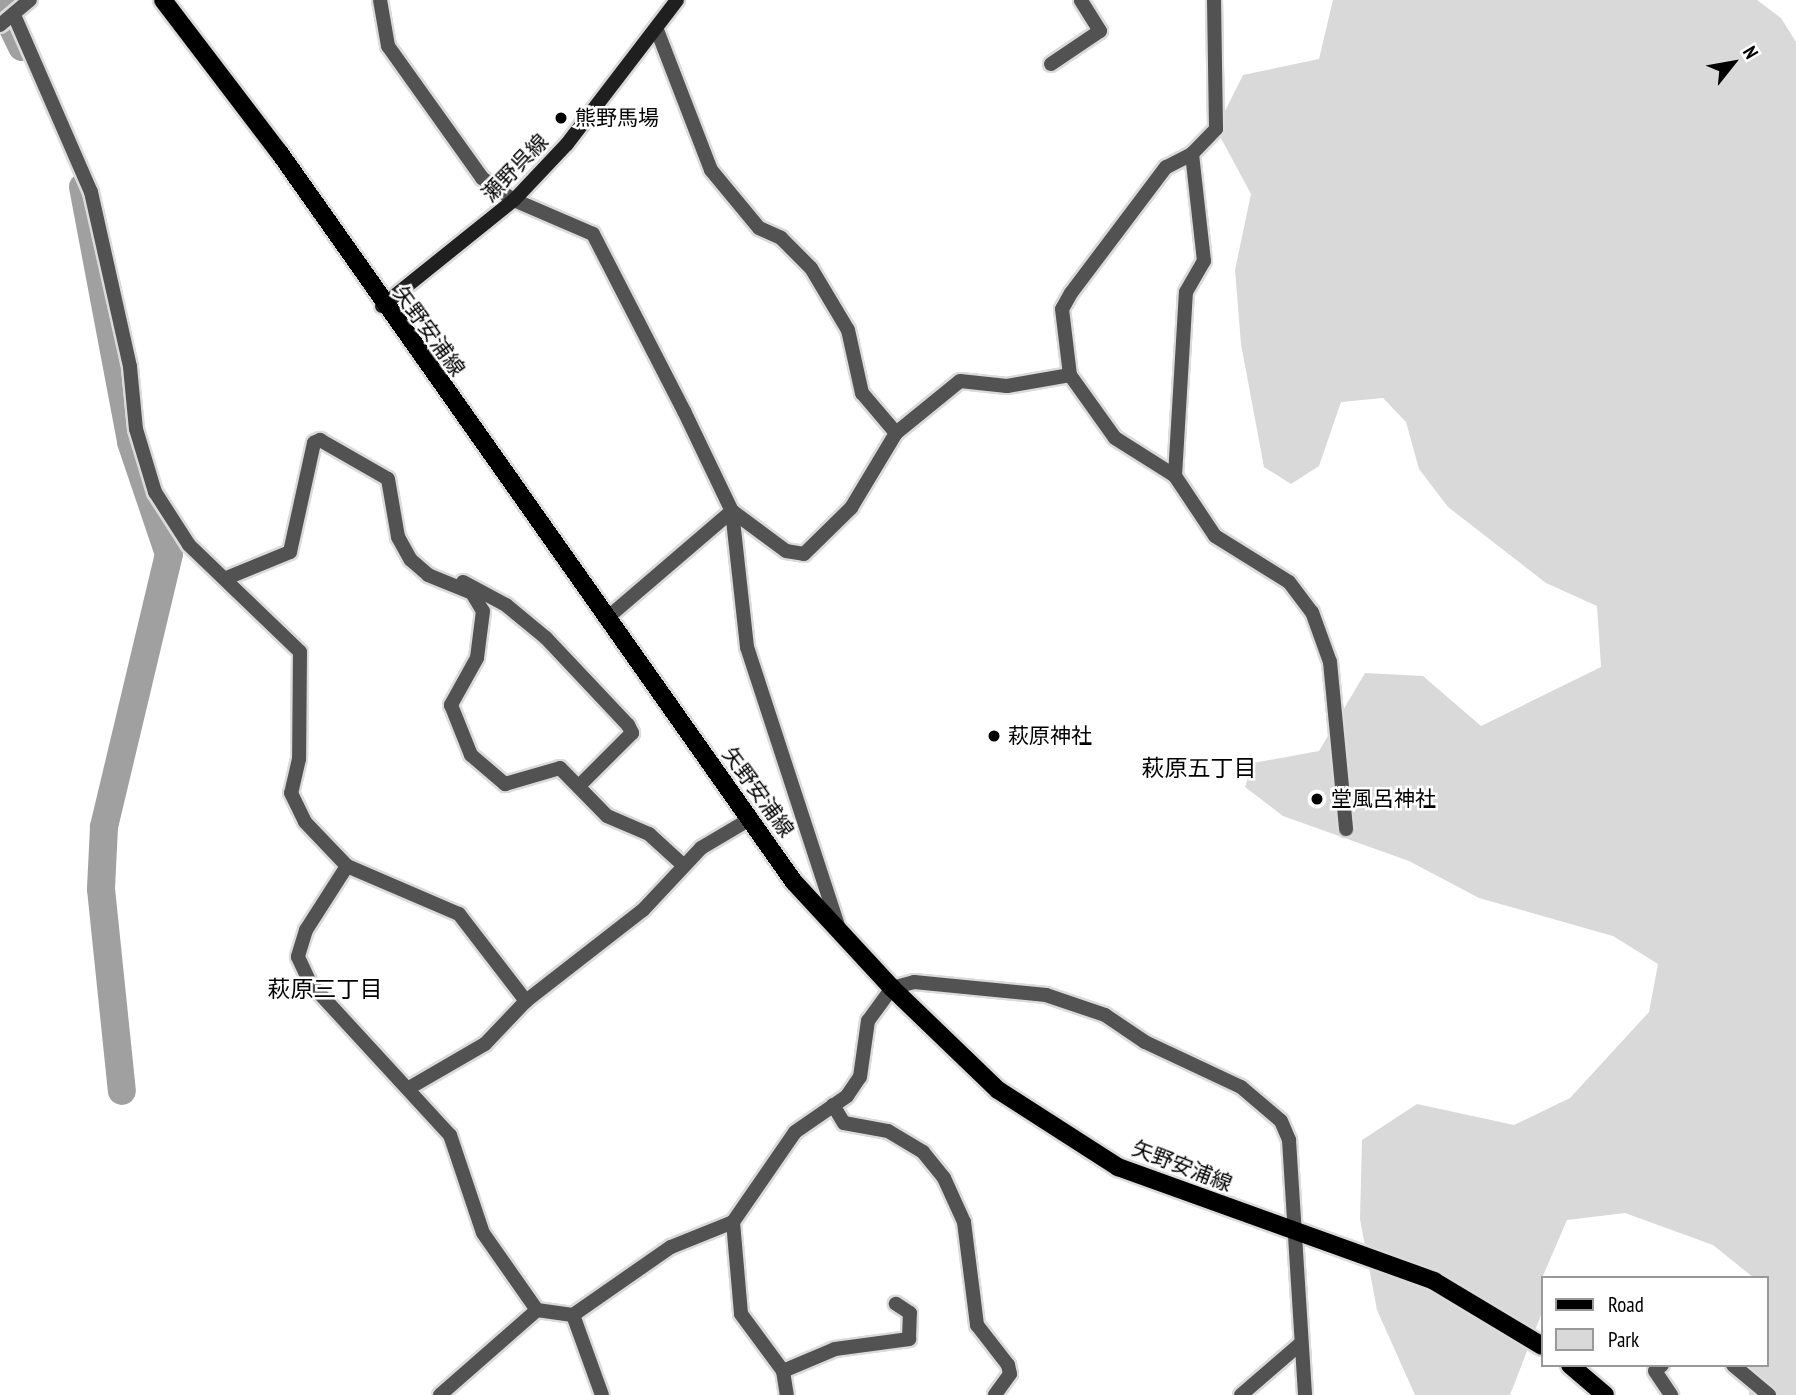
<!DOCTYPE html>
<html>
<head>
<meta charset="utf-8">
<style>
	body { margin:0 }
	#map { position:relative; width:1796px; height:1395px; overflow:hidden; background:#fff; font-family:"PT Sans Narrow","Noto Sans JP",sans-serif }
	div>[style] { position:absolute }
	.green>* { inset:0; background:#d9d9d9 }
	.river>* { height:28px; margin:-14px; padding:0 14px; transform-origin:14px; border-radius:14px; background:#a0a0a0 }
	.roads { filter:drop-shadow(2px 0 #dbdbdb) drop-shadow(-2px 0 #dbdbdb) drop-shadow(0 2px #dbdbdb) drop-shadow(0 -2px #dbdbdb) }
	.minor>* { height:14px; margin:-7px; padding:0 7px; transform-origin:7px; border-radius:7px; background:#525252 }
	.secondary>* { height:14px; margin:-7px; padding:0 7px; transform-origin:7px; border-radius:7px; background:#1f1f1f }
	.primary>* { height:18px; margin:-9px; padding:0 9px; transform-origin:9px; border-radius:9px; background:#000 }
	.dots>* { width:19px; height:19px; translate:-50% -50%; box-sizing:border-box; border:4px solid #fff; border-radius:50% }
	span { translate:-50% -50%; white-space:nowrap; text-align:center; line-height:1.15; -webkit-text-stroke:5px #fff; paint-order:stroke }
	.poi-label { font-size:21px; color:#000 }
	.left { translate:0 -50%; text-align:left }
	.street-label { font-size:21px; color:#000 }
	.neighbourhood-label { font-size:23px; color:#000 }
	.legend { position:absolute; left:1541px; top:1276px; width:228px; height:91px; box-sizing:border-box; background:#fff; border:2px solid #999; margin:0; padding:9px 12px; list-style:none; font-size:21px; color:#000 }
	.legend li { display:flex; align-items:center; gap:14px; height:35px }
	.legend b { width:35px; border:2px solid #999 }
	.north { position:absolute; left:1698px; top:28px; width:70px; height:70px; -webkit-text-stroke:5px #fff; paint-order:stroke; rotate:59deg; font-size:19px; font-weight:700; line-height:28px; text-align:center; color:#000 }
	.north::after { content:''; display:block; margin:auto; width:24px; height:32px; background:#000; clip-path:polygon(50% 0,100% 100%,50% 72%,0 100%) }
</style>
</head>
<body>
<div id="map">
	<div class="green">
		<div style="clip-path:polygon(1333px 0,1757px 0,1781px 18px,1796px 42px,1796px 1395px,1749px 1395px,1749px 1365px,1766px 1365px,1766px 1278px,1754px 1278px,1713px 1245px,1625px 1213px,1567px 1220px,1542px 1278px,1541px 1315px,1510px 1395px,1415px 1395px,1377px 1310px,1360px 1219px,1362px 1140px,1417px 1104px,1514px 1125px,1570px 1098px,1649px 1012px,1658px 964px,1613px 936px,1479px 898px,1409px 861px,1283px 816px,1245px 787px,1253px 763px,1319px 751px,1365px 673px,1423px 676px,1481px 726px,1601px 667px,1597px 606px,1546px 583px,1448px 507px,1419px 469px,1406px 422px,1383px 398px,1341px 402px,1319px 466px,1291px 484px,1264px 467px,1241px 344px,1235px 270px,1251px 194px,1216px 129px,1243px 75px,1319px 59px)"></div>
	</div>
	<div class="river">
		<div style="left:0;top:1px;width:51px;rotate:64.4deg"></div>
		<div style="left:83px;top:187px;width:259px;rotate:79.3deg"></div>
		<div style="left:131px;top:442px;width:118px;rotate:71.3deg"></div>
		<div style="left:169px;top:554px;width:281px;rotate:103.4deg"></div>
		<div style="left:104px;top:827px;width:62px;rotate:92.8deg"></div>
		<div style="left:101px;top:889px;width:203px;rotate:84.1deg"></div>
	</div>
	<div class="roads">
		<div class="minor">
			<div style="left:380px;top:0;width:47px;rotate:80.1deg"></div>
			<div style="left:388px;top:46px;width:162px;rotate:54.5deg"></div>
			<div style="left:482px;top:178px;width:39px;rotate:35deg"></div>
			<div style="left:514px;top:200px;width:86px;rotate:23.3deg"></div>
			<div style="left:593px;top:234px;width:199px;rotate:62.8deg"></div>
			<div style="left:684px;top:411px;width:111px;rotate:64.4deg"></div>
			<div style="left:732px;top:511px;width:137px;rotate:83.7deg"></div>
			<div style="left:747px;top:647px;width:296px;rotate:71.9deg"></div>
			<div style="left:1214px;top:0;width:129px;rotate:89.1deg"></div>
			<div style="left:1216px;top:129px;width:35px;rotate:134deg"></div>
			<div style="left:1192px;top:154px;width:29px;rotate:153deg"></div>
			<div style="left:1166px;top:167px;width:158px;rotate:127deg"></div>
			<div style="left:1071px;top:293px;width:18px;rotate:119deg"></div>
			<div style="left:1062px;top:309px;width:66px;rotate:83.1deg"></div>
			<div style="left:1070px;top:375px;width:77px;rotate:54.5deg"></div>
			<div style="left:1115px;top:438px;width:71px;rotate:32.3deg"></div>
			<div style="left:1175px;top:476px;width:72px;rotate:56.3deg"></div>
			<div style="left:1215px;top:536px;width:87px;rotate:31.9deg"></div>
			<div style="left:1289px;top:582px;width:38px;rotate:53deg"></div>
			<div style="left:1312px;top:612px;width:53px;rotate:70.2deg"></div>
			<div style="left:1330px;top:662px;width:168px;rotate:84.5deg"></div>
			<div style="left:14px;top:15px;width:193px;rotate:66.5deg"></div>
			<div style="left:91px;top:192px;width:179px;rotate:77.4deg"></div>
			<div style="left:130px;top:367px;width:62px;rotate:84.5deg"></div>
			<div style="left:136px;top:429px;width:66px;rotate:73.2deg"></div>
			<div style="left:155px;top:492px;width:63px;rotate:57.3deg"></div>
			<div style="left:189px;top:545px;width:154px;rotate:43.9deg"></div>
			<div style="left:300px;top:652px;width:107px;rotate:90.5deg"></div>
			<div style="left:299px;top:759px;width:35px;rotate:103deg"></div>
			<div style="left:291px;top:793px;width:32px;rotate:64deg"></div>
			<div style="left:305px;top:822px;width:61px;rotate:46.3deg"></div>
			<div style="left:347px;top:866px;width:122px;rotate:23.2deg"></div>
			<div style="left:459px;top:914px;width:110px;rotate:52.4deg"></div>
			<div style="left:0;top:25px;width:39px;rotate:-40deg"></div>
			<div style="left:657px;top:30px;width:150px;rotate:68.9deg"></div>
			<div style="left:711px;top:170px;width:75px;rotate:50.4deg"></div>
			<div style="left:759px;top:228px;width:24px;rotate:24deg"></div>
			<div style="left:781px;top:238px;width:42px;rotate:45deg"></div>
			<div style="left:811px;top:268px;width:72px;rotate:59.2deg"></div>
			<div style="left:848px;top:330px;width:65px;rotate:77.5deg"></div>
			<div style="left:862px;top:393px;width:52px;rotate:49.6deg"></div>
			<div style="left:1051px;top:64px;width:59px;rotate:-34deg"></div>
			<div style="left:1100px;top:31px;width:36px;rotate:-122deg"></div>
			<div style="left:1175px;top:476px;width:184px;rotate:-86.6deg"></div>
			<div style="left:1186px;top:292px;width:36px;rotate:-60deg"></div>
			<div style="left:1204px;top:261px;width:108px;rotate:-96.4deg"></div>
			<div style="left:732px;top:511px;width:67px;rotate:36.5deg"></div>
			<div style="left:786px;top:551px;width:18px;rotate:9deg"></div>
			<div style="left:804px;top:554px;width:66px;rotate:-44.4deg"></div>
			<div style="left:851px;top:508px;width:87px;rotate:-59deg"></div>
			<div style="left:896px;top:433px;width:82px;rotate:-39.1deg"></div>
			<div style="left:960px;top:381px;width:47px;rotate:6.1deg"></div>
			<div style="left:1007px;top:386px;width:64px;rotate:-9.9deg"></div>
			<div style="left:229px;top:577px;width:66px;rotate:-22.3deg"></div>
			<div style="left:290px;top:552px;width:112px;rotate:-77.6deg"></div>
			<div style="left:314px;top:443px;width:7px;rotate:-27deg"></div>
			<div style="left:320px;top:440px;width:78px;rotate:29.8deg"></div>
			<div style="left:388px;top:479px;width:59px;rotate:80.2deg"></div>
			<div style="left:398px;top:537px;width:26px;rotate:61deg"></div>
			<div style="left:411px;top:560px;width:23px;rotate:41deg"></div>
			<div style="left:428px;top:575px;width:48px;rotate:22.2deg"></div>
			<div style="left:472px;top:593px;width:21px;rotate:59deg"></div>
			<div style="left:483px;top:611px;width:47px;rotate:97.3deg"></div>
			<div style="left:477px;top:658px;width:54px;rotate:119deg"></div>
			<div style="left:451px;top:705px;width:54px;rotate:68.2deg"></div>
			<div style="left:471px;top:755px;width:45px;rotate:40.5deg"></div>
			<div style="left:505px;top:784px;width:57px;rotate:-16.2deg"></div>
			<div style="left:560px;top:768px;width:67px;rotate:45.6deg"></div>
			<div style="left:607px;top:816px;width:46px;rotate:23.2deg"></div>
			<div style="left:649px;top:834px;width:47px;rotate:42.4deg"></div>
			<div style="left:463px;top:582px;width:49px;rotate:28.1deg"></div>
			<div style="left:506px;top:605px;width:52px;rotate:39.5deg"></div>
			<div style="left:546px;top:638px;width:120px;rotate:46.7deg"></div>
			<div style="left:628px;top:725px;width:9px;rotate:63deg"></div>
			<div style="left:632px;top:733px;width:72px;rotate:135deg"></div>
			<div style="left:606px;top:619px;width:166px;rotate:-40.6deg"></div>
			<div style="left:347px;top:866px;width:76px;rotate:122.6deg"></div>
			<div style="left:306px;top:930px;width:28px;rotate:107deg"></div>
			<div style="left:298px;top:957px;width:29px;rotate:65deg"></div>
			<div style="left:310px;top:983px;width:207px;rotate:47.4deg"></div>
			<div style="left:450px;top:1135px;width:103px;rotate:71.4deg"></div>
			<div style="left:483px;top:1233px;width:94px;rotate:55deg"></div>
			<div style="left:537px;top:1310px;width:36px;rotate:8deg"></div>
			<div style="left:573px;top:1315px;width:119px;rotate:-34.8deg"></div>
			<div style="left:671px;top:1247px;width:67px;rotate:-22deg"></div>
			<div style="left:733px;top:1222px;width:109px;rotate:-55.4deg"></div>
			<div style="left:795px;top:1132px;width:63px;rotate:-34.7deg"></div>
			<div style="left:847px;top:1096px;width:23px;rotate:-56deg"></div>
			<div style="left:860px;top:1077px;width:57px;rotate:-81.9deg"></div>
			<div style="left:868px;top:1021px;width:41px;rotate:-54deg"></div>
			<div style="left:892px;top:988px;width:23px;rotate:-15deg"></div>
			<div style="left:914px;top:982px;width:133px;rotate:5.6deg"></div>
			<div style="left:1046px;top:995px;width:62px;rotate:18.7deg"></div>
			<div style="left:1105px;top:1015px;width:48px;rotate:34deg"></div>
			<div style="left:1145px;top:1042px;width:106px;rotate:25.1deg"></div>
			<div style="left:1241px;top:1087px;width:52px;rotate:40.4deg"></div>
			<div style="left:1281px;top:1121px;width:21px;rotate:67deg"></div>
			<div style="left:1289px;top:1140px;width:256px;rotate:86.4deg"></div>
			<div style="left:409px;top:1088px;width:88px;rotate:-30.1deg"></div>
			<div style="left:485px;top:1044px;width:59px;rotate:-46.4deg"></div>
			<div style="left:526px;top:1001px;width:148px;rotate:-37.9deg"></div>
			<div style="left:643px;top:910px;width:85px;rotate:-46.9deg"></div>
			<div style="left:701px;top:848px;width:57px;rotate:-30.6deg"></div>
			<div style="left:833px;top:1105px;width:21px;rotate:59deg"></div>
			<div style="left:844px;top:1123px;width:45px;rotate:10.3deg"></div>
			<div style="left:888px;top:1131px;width:41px;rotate:31deg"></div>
			<div style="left:923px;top:1152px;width:33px;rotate:51deg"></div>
			<div style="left:944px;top:1178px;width:48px;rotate:65.6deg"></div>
			<div style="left:964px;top:1222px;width:104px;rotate:82.8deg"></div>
			<div style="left:977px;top:1325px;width:51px;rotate:52.2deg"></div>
			<div style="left:1008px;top:1365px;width:9px;rotate:77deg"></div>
			<div style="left:1010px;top:1374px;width:26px;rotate:126deg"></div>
			<div style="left:733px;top:1222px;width:92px;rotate:85deg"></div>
			<div style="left:741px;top:1314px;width:71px;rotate:53.6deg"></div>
			<div style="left:783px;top:1371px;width:24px;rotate:81deg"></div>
			<div style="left:573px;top:1315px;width:85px;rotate:70.1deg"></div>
			<div style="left:1662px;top:1365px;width:9px;rotate:139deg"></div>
			<div style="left:1655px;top:1371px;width:29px;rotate:56deg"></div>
			<div style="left:1733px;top:1365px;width:47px;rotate:39.8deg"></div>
			<div style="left:783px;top:1371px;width:56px;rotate:-22.9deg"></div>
			<div style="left:835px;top:1349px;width:75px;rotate:-7.7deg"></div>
			<div style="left:909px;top:1339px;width:26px;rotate:-88deg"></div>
			<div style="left:910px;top:1313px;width:17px;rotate:-147deg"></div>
			<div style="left:440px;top:1395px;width:129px;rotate:-41.2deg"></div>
			<div style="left:1241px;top:1395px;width:78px;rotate:-40.8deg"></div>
		</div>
		<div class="secondary">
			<div style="left:382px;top:306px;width:169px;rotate:-38.8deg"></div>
			<div style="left:514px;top:200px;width:77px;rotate:-46.6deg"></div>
			<div style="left:567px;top:144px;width:181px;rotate:-52.6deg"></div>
		</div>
		<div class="primary">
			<div style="left:163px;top:0;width:191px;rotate:52.7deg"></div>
			<div style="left:279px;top:152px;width:893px;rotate:54.8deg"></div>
			<div style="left:794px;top:882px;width:144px;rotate:47.2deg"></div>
			<div style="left:892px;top:988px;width:147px;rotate:43.9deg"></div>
			<div style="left:998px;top:1090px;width:143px;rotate:32.7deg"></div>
			<div style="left:1118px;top:1167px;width:336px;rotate:19.8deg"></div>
			<div style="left:1434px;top:1281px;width:126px;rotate:31deg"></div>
			<div style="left:1570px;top:1365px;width:46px;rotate:40.6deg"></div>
		</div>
	</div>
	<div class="dots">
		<div style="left:561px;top:118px;background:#000"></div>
		<div style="left:994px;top:736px;background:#000"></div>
		<div style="left:1317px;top:799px;background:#000"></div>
	</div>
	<div class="poi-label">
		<span class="left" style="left:575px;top:118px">熊野馬場</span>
		<span class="left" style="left:1008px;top:736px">萩原神社</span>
		<span class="left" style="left:1331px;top:799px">堂風呂神社</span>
	</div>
	<div class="street-label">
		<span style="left:515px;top:168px;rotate:-46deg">瀬野呉線</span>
		<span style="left:429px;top:331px;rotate:54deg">矢野安浦線</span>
		<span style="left:758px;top:792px;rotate:54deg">矢野安浦線</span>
		<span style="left:1182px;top:1166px;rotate:21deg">矢野安浦線</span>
	</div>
	<div class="neighbourhood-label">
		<span style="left:1199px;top:768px">萩原五丁目</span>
		<span style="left:325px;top:989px">萩原三丁目</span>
	</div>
	<ul class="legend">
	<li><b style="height:9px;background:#000"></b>Road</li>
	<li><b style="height:19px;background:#d9d9d9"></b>Park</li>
	</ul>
	<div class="north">N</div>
</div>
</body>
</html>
